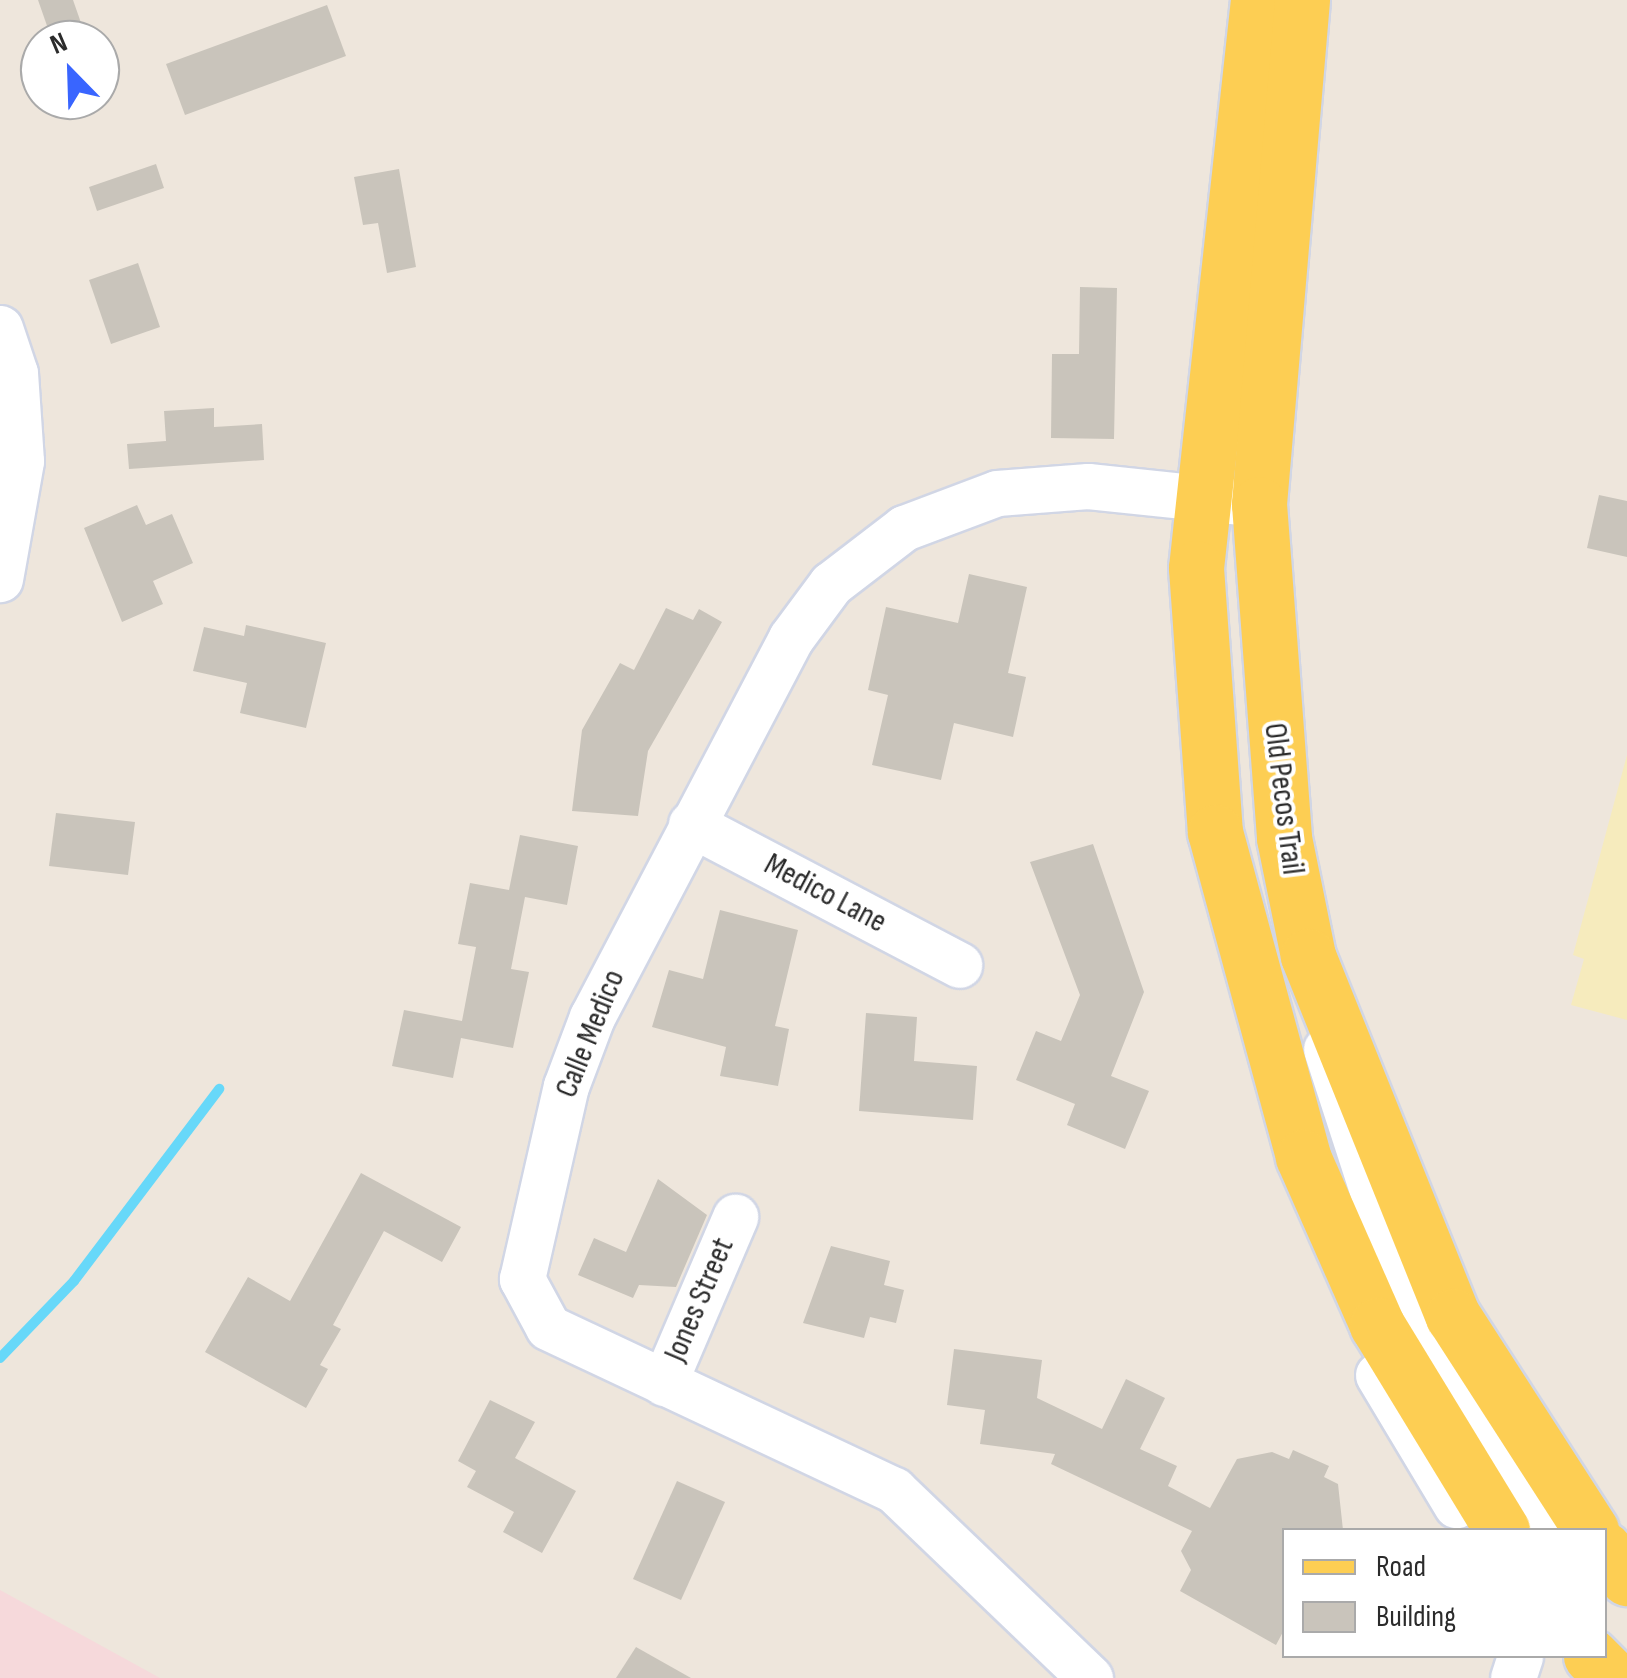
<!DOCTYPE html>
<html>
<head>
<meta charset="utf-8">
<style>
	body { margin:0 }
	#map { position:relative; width:1627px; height:1678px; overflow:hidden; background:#eee6dc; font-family:"Sofia Sans Condensed",sans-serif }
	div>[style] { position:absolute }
	.medical>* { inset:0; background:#f6d9db }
	.sand>* { inset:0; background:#f6ebbd }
	.stream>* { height:10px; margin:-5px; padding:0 5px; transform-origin:5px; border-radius:5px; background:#67d8f9 }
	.building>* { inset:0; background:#c9c4bb }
	.roads { filter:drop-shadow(2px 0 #d1d6e5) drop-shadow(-2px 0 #d1d6e5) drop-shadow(0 2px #d1d6e5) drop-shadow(0 -2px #d1d6e5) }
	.minor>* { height:45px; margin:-22.5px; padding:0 22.5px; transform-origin:22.5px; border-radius:22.5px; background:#fff }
	.major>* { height:55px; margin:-27.5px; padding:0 27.5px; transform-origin:27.5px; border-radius:27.5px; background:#fdce53 }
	span { translate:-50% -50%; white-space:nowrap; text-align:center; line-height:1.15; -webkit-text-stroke:8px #fff; paint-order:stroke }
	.street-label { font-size:32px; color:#2b2b2b }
	.legend { position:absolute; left:1282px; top:1528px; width:325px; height:130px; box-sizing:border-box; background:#fff; border:2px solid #aaa; margin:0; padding:12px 18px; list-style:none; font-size:30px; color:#2b2b2b }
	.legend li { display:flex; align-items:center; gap:20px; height:50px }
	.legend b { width:50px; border:2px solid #aaa }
	.north { position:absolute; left:20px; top:20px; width:100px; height:100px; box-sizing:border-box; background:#fff; border:2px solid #aaa; border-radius:50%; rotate:337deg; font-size:28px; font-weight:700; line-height:40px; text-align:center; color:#2b2b2b }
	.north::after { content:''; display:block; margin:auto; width:35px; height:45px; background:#3965ff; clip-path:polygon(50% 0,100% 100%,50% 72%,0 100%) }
</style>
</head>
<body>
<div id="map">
	<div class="medical">
		<div style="clip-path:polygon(0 1590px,160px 1678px,0 1678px)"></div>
	</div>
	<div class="sand">
		<div style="clip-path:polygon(1627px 755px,1627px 1020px,1571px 1005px,1584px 959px,1573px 955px)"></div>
	</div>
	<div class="stream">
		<div style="left:0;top:1358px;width:107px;rotate:-46.1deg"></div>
		<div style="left:74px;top:1281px;width:241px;rotate:-52.9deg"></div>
	</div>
	<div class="building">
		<div style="clip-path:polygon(38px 0,73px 0,87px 40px,52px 40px)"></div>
		<div style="clip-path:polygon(327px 5px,346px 56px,185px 115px,166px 64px)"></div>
		<div style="clip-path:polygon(156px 164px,164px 188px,97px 211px,89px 187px)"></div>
		<div style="clip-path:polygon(399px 169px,416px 267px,387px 273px,378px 223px,363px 225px,354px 177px)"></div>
		<div style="clip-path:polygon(138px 263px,160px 327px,111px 344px,89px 280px)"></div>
		<div style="clip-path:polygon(1080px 287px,1117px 288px,1114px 439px,1051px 438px,1052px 354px,1079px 354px)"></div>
		<div style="clip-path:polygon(214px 408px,214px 427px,262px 424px,264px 460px,129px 469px,127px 444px,166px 441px,164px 411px)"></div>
		<div style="clip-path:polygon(1599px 495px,1627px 501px,1627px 557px,1587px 548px)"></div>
		<div style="clip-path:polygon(137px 505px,146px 525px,172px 514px,193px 563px,153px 581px,163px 604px,122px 622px,84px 528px)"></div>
		<div style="clip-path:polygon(969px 574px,1027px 587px,1008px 673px,1026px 677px,1013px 737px,954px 723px,941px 780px,872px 765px,888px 695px,868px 690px,886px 607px,958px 623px)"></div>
		<div style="clip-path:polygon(666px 608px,693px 620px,699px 609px,722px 622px,648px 751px,638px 816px,572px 811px,582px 730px,620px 663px,634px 670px)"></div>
		<div style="clip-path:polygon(246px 625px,326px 643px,306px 728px,240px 713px,247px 683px,193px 671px,204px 627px,244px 636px)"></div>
		<div style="clip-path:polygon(56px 813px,135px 822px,128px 875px,49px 866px)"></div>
		<div style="clip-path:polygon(520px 835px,578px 846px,567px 905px,525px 897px,511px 969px,529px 972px,513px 1048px,461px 1038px,453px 1078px,392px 1066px,404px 1010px,462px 1021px,476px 947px,458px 944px,470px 883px,509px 890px)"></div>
		<div style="clip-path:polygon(1093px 844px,1144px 992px,1111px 1076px,1149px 1091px,1125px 1149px,1067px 1125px,1075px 1104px,1016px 1080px,1036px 1031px,1061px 1041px,1080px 995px,1030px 862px)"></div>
		<div style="clip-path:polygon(720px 910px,798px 930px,775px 1026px,789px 1029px,778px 1086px,720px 1076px,726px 1047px,652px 1027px,669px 970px,703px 979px)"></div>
		<div style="clip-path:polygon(866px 1013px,917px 1017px,914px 1061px,977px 1066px,973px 1120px,859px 1111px)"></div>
		<div style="clip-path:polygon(361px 1173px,461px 1227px,442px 1262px,384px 1231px,333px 1325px,341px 1329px,320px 1365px,328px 1369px,306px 1408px,205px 1352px,248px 1277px,290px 1301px)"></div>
		<div style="clip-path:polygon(658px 1179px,707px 1215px,676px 1287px,639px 1285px,633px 1298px,578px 1275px,594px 1238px,626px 1252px)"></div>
		<div style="clip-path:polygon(831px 1246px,890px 1261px,884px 1285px,904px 1290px,896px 1323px,870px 1317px,864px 1338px,803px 1323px)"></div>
		<div style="clip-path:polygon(954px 1349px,1042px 1360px,1037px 1398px,1102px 1429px,1126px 1379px,1165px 1398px,1140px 1449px,1177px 1466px,1168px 1486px,1210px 1508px,1237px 1459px,1272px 1452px,1289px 1459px,1293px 1450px,1329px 1466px,1324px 1477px,1338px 1484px,1343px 1530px,1284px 1530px,1284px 1630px,1276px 1645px,1180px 1591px,1191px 1570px,1181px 1551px,1192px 1531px,1051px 1464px,1055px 1454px,980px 1444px,985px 1410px,947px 1405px)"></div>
		<div style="clip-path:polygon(490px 1400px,535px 1422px,515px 1458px,576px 1491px,542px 1553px,503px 1532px,514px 1512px,467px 1487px,476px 1471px,458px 1461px)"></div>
		<div style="clip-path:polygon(677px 1481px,725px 1502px,681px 1600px,633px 1579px)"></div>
		<div style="clip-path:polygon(636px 1647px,691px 1678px,616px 1678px)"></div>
	</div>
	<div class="roads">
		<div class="minor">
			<div style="left:0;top:328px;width:47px;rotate:71.6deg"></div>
			<div style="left:15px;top:373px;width:88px;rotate:86.1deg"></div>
			<div style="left:21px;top:461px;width:120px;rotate:100.1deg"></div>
			<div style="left:691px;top:824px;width:303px;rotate:27.7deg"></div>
			<div style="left:1326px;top:1049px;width:268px;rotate:72deg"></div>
			<div style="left:1409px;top:1304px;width:264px;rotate:58.8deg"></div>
			<div style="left:1378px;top:1375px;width:152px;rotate:59deg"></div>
			<div style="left:664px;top:1383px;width:181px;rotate:-66.8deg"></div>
			<div style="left:1090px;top:1678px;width:272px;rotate:-136.2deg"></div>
			<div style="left:894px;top:1490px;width:382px;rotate:-154.8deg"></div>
			<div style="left:548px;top:1327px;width:55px;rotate:-118.4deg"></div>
			<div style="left:522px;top:1279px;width:198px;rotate:-77.2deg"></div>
			<div style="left:566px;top:1086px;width:74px;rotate:-69.4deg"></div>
			<div style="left:592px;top:1017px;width:428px;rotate:-62.3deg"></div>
			<div style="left:791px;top:638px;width:67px;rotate:-53.5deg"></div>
			<div style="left:831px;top:584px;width:92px;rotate:-37.5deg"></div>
			<div style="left:904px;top:528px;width:99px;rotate:-20.6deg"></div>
			<div style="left:997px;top:493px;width:91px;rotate:-4.4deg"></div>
			<div style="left:1088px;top:486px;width:152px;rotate:6deg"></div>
			<div style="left:1513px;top:1678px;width:23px;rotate:-72deg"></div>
		</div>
		<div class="major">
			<div style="left:1258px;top:0;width:571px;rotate:96.23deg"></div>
			<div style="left:1196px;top:568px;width:265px;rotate:85.9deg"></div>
			<div style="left:1215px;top:832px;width:337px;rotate:74.8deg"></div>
			<div style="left:1303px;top:1157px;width:184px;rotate:66.2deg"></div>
			<div style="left:1377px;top:1325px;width:240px;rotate:58.6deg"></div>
			<div style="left:1302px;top:0;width:506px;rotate:94.88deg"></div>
			<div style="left:1259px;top:504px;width:335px;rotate:85.7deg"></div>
			<div style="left:1284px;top:838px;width:120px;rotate:78.5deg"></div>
			<div style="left:1308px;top:956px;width:388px;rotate:68.1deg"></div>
			<div style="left:1453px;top:1316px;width:255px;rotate:57.2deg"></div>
			<div style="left:1604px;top:1549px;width:37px;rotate:52deg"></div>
			<div style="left:1591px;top:1656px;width:31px;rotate:45deg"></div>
		</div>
	</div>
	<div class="street-label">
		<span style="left:1283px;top:799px;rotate:83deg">Old Pecos Trail</span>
		<span style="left:825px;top:894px;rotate:28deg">Medico Lane</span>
		<span style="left:591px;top:1034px;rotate:-68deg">Calle Medico</span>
		<span style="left:700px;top:1300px;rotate:-67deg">Jones Street</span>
	</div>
	<ul class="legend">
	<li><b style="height:12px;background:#fdce53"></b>Road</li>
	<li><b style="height:28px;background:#c9c4bb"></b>Building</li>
	</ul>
	<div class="north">N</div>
</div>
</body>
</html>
